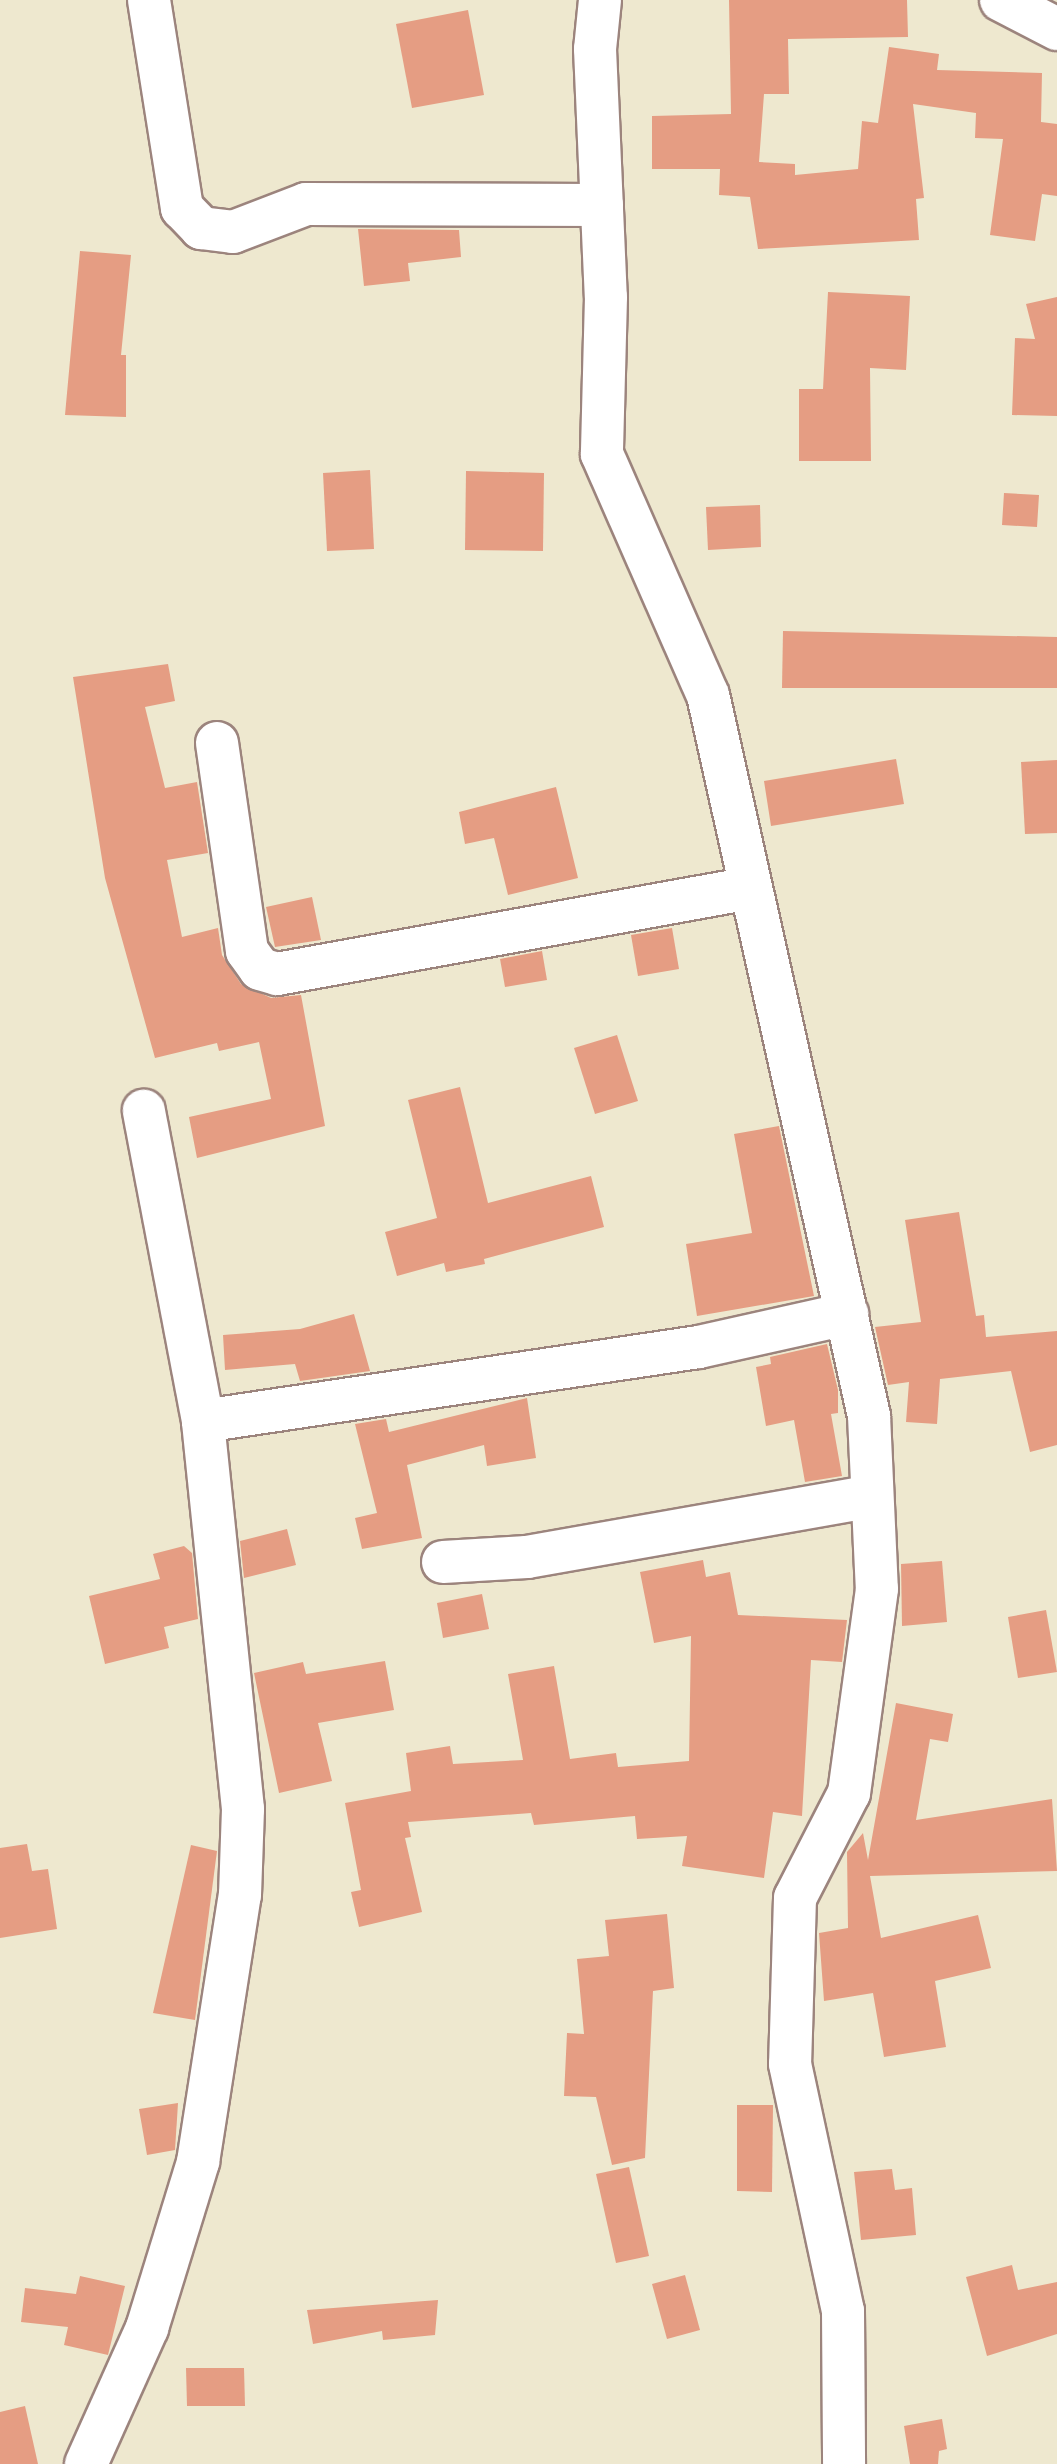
<!DOCTYPE html>
<html>
<head>
<meta charset="utf-8">
<style>
	body { margin:0 }
	#map { position:relative; width:1057px; height:2464px; overflow:hidden; background:#eee8cf; font-family:"Architects Daughter",sans-serif }
	div>[style] { position:absolute }
	.building>* { inset:0; background:#e59d83 }
	.roads { filter:drop-shadow(2px 0 #9c847d) drop-shadow(-2px 0 #9c847d) drop-shadow(0 2px #9c847d) drop-shadow(0 -2px #9c847d) }
	.minor>* { height:42px; margin:-21px; padding:0 21px; transform-origin:21px; border-radius:21px; background:#fff }
	span { translate:-50% -50%; white-space:nowrap; text-align:center; line-height:1.15; -webkit-text-stroke:9px #f7f3e8; paint-order:stroke }
</style>
</head>
<body>
<div id="map">
	<div class="building">
		<div style="clip-path:polygon(729px 0,907px 0,908px 37px,788px 39px,789px 94px,764px 94px,759px 162px,795px 164px,795px 175px,858px 169px,862px 121px,878px 123px,889px 47px,939px 54px,937px 70px,1042px 73px,1041px 122px,1057px 124px,1057px 196px,1042px 194px,1035px 241px,990px 235px,1003px 139px,975px 138px,976px 113px,913px 104px,924px 198px,916px 199px,919px 240px,758px 249px,750px 197px,719px 195px,720px 169px,652px 169px,652px 116px,731px 114px)"></div>
		<div style="clip-path:polygon(468px 10px,484px 95px,412px 108px,396px 24px)"></div>
		<div style="clip-path:polygon(358px 229px,459px 230px,461px 257px,408px 263px,410px 281px,364px 286px)"></div>
		<div style="clip-path:polygon(80px 251px,131px 255px,121px 355px,126px 355px,126px 417px,65px 415px)"></div>
		<div style="clip-path:polygon(828px 292px,910px 296px,906px 370px,870px 368px,871px 461px,799px 461px,799px 389px,823px 389px)"></div>
		<div style="clip-path:polygon(1057px 297px,1057px 416px,1012px 415px,1015px 338px,1035px 339px,1026px 304px)"></div>
		<div style="clip-path:polygon(370px 470px,374px 549px,327px 551px,323px 473px)"></div>
		<div style="clip-path:polygon(466px 471px,544px 473px,543px 551px,465px 550px)"></div>
		<div style="clip-path:polygon(1004px 493px,1039px 495px,1037px 527px,1002px 525px)"></div>
		<div style="clip-path:polygon(760px 505px,761px 547px,708px 550px,706px 507px)"></div>
		<div style="clip-path:polygon(783px 631px,1057px 637px,1057px 688px,782px 688px)"></div>
		<div style="clip-path:polygon(168px 664px,175px 701px,145px 707px,165px 788px,197px 782px,208px 853px,167px 860px,182px 937px,218px 928px,222px 955px,241px 984px,271px 998px,301px 995px,325px 1126px,197px 1158px,189px 1117px,271px 1099px,259px 1042px,219px 1051px,217px 1043px,155px 1058px,105px 878px,73px 677px)"></div>
		<div style="clip-path:polygon(896px 759px,904px 804px,771px 826px,764px 781px)"></div>
		<div style="clip-path:polygon(1057px 760px,1057px 833px,1025px 834px,1021px 762px)"></div>
		<div style="clip-path:polygon(556px 787px,578px 878px,508px 895px,494px 838px,465px 844px,459px 812px)"></div>
		<div style="clip-path:polygon(312px 897px,321px 940px,275px 947px,266px 907px)"></div>
		<div style="clip-path:polygon(672px 928px,679px 969px,638px 976px,631px 935px)"></div>
		<div style="clip-path:polygon(542px 951px,547px 980px,505px 987px,500px 959px)"></div>
		<div style="clip-path:polygon(617px 1035px,638px 1101px,595px 1114px,574px 1048px)"></div>
		<div style="clip-path:polygon(460px 1087px,488px 1203px,591px 1176px,604px 1227px,484px 1259px,485px 1264px,446px 1272px,444px 1263px,397px 1276px,385px 1232px,437px 1218px,408px 1100px)"></div>
		<div style="clip-path:polygon(779px 1126px,814px 1296px,697px 1316px,686px 1244px,752px 1233px,734px 1134px)"></div>
		<div style="clip-path:polygon(959px 1212px,976px 1316px,984px 1315px,986px 1337px,1057px 1331px,1057px 1445px,1030px 1452px,1011px 1371px,940px 1379px,937px 1424px,906px 1422px,909px 1382px,888px 1385px,875px 1327px,921px 1322px,905px 1220px)"></div>
		<div style="clip-path:polygon(354px 1314px,370px 1371px,300px 1381px,295px 1364px,225px 1370px,223px 1335px,300px 1329px)"></div>
		<div style="clip-path:polygon(827px 1344px,838px 1390px,838px 1413px,831px 1414px,842px 1476px,805px 1482px,794px 1420px,766px 1426px,756px 1367px,771px 1364px,770px 1357px)"></div>
		<div style="clip-path:polygon(527px 1398px,536px 1458px,487px 1466px,484px 1445px,407px 1465px,422px 1538px,362px 1549px,355px 1518px,377px 1513px,355px 1424px,386px 1419px,389px 1432px)"></div>
		<div style="clip-path:polygon(287px 1529px,296px 1565px,244px 1578px,240px 1541px)"></div>
		<div style="clip-path:polygon(184px 1546px,192px 1553px,198px 1619px,164px 1627px,169px 1648px,105px 1664px,89px 1596px,160px 1579px,153px 1554px)"></div>
		<div style="clip-path:polygon(703px 1560px,706px 1577px,730px 1572px,738px 1615px,847px 1620px,842px 1662px,811px 1660px,802px 1816px,773px 1812px,764px 1878px,682px 1866px,687px 1836px,637px 1839px,635px 1816px,534px 1825px,531px 1813px,408px 1822px,411px 1837px,405px 1838px,422px 1912px,359px 1927px,351px 1892px,361px 1890px,345px 1803px,411px 1791px,406px 1753px,450px 1746px,453px 1764px,523px 1760px,508px 1674px,554px 1666px,570px 1759px,616px 1753px,618px 1767px,689px 1761px,691px 1636px,654px 1643px,640px 1572px)"></div>
		<div style="clip-path:polygon(942px 1561px,947px 1622px,902px 1626px,901px 1564px)"></div>
		<div style="clip-path:polygon(482px 1594px,489px 1629px,443px 1638px,437px 1603px)"></div>
		<div style="clip-path:polygon(1046px 1610px,1057px 1672px,1018px 1678px,1008px 1617px)"></div>
		<div style="clip-path:polygon(385px 1661px,394px 1710px,318px 1723px,332px 1781px,279px 1793px,254px 1673px,303px 1662px,306px 1674px)"></div>
		<div style="clip-path:polygon(896px 1703px,953px 1714px,948px 1742px,930px 1739px,916px 1820px,1052px 1799px,1057px 1871px,870px 1876px,881px 1938px,978px 1915px,991px 1968px,935px 1981px,946px 2047px,884px 2057px,873px 1993px,824px 2001px,819px 1933px,848px 1928px,847px 1852px,863px 1833px,868px 1860px)"></div>
		<div style="clip-path:polygon(27px 1844px,32px 1871px,48px 1869px,57px 1929px,0 1938px,0 1848px)"></div>
		<div style="clip-path:polygon(191px 1845px,217px 1851px,195px 2020px,153px 2013px)"></div>
		<div style="clip-path:polygon(667px 1914px,674px 1988px,653px 1991px,645px 2158px,612px 2165px,596px 2097px,564px 2096px,567px 2033px,584px 2034px,577px 1959px,609px 1956px,605px 1920px)"></div>
		<div style="clip-path:polygon(178px 2103px,175px 2150px,147px 2155px,139px 2109px)"></div>
		<div style="clip-path:polygon(737px 2105px,773px 2105px,772px 2192px,737px 2191px)"></div>
		<div style="clip-path:polygon(629px 2167px,649px 2256px,616px 2263px,596px 2174px)"></div>
		<div style="clip-path:polygon(892px 2169px,895px 2190px,912px 2188px,916px 2235px,861px 2240px,854px 2172px)"></div>
		<div style="clip-path:polygon(1012px 2265px,1018px 2290px,1057px 2282px,1057px 2334px,987px 2356px,966px 2277px)"></div>
		<div style="clip-path:polygon(685px 2275px,700px 2330px,667px 2339px,652px 2284px)"></div>
		<div style="clip-path:polygon(80px 2276px,125px 2286px,108px 2355px,64px 2345px,68px 2327px,21px 2322px,25px 2288px,76px 2294px)"></div>
		<div style="clip-path:polygon(438px 2300px,435px 2335px,383px 2340px,382px 2331px,313px 2344px,307px 2310px)"></div>
		<div style="clip-path:polygon(186px 2368px,244px 2368px,245px 2406px,187px 2406px)"></div>
		<div style="clip-path:polygon(25px 2406px,38px 2464px,0 2464px,0 2412px)"></div>
		<div style="clip-path:polygon(942px 2419px,947px 2449px,939px 2451px,938px 2464px,910px 2464px,904px 2426px)"></div>
	</div>
	<div class="roads">
		<div class="minor">
			<div style="left:149px;top:0;width:211px;rotate:81deg"></div>
			<div style="left:182px;top:208px;width:28px;rotate:46deg"></div>
			<div style="left:201px;top:228px;width:32px;rotate:7deg"></div>
			<div style="left:233px;top:232px;width:78px;rotate:-21deg"></div>
			<div style="left:306px;top:204px;width:296px;rotate:0.2deg"></div>
			<div style="left:600px;top:0;width:49px;rotate:95.8deg"></div>
			<div style="left:595px;top:49px;width:248px;rotate:87.5deg"></div>
			<div style="left:606px;top:297px;width:157px;rotate:91.5deg"></div>
			<div style="left:602px;top:454px;width:263px;rotate:66.3deg"></div>
			<div style="left:708px;top:695px;width:739px;rotate:77.41deg"></div>
			<div style="left:869px;top:1416px;width:173px;rotate:87.4deg"></div>
			<div style="left:877px;top:1589px;width:206px;rotate:97.8deg"></div>
			<div style="left:849px;top:1793px;width:118px;rotate:117.2deg"></div>
			<div style="left:795px;top:1898px;width:166px;rotate:91.7deg"></div>
			<div style="left:790px;top:2064px;width:253px;rotate:77.9deg"></div>
			<div style="left:843px;top:2311px;width:153px;rotate:89.6deg"></div>
			<div style="left:1001px;top:0;width:63px;rotate:27.4deg"></div>
			<div style="left:217px;top:743px;width:210px;rotate:81.8deg"></div>
			<div style="left:247px;top:951px;width:22px;rotate:54deg"></div>
			<div style="left:260px;top:969px;width:18px;rotate:16deg"></div>
			<div style="left:277px;top:974px;width:480px;rotate:-10.3deg"></div>
			<div style="left:203px;top:1421px;width:501px;rotate:-8.49deg"></div>
			<div style="left:699px;top:1347px;width:152px;rotate:-12.6deg"></div>
			<div style="left:443px;top:1562px;width:84px;rotate:-3.4deg"></div>
			<div style="left:527px;top:1557px;width:350px;rotate:-10deg"></div>
			<div style="left:86px;top:2464px;width:149px;rotate:-65.8deg"></div>
			<div style="left:147px;top:2328px;width:174px;rotate:-72.9deg"></div>
			<div style="left:198px;top:2162px;width:270px;rotate:-81.1deg"></div>
			<div style="left:240px;top:1895px;width:86px;rotate:-88deg"></div>
			<div style="left:243px;top:1809px;width:390px;rotate:-95.9deg"></div>
			<div style="left:203px;top:1421px;width:316px;rotate:-100.8deg"></div>
		</div>
	</div>
</div>
</body>
</html>
